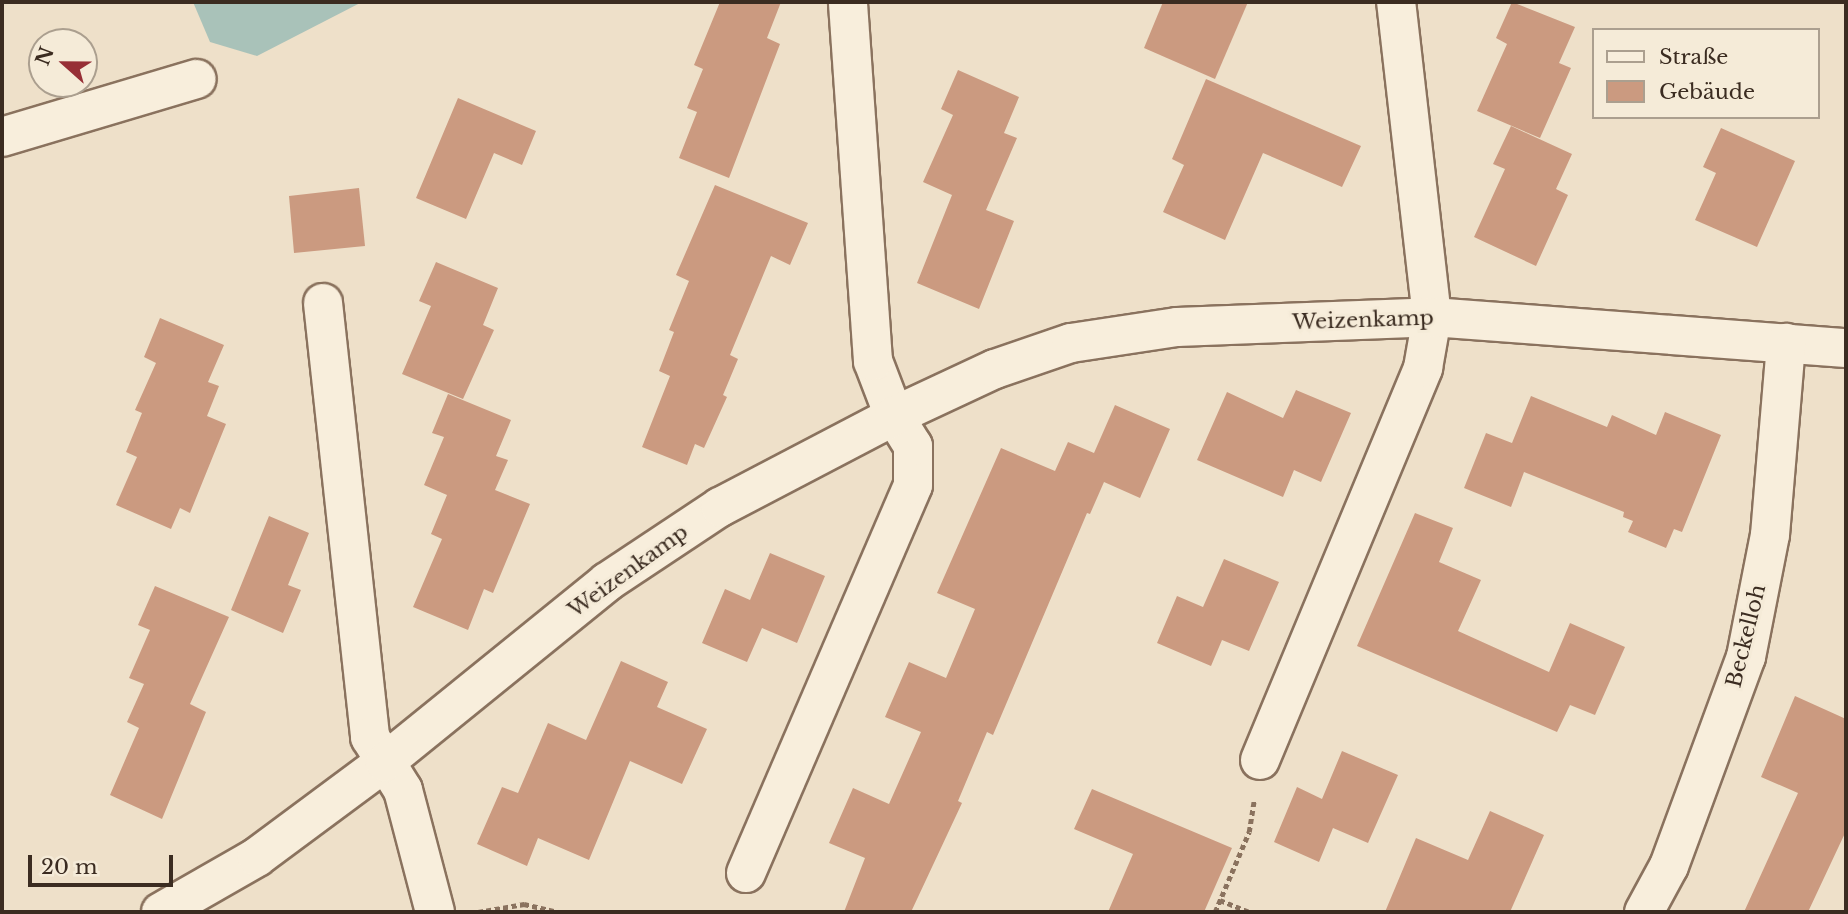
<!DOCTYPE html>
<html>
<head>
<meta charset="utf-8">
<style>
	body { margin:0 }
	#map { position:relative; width:1848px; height:914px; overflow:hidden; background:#eee0c9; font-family:"Libre Baskerville",serif }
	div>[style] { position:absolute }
	.water>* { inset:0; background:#a9c2b9 }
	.building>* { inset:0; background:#cb9a80 }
	.path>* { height:4.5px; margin-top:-2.25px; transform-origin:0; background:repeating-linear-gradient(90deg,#8a725e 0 5px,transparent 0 8.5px) }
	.roads { filter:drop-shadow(2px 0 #8a725e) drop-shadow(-2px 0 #8a725e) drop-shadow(0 2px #8a725e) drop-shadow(0 -2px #8a725e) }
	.minor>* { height:38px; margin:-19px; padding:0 19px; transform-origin:19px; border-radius:19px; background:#f8eedc }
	span { translate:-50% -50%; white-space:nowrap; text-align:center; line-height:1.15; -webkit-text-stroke:6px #f5ebd8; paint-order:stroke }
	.street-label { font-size:21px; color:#3b2c21 }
	.frame { position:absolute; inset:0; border:4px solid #3b2c21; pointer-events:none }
	.legend { position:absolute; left:1592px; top:28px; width:228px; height:91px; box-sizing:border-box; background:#f5ebd8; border:2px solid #ab9f8f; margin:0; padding:9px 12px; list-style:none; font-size:21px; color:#3b2c21 }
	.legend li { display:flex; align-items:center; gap:14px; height:35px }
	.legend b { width:35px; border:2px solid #ab9f8f }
	.north { position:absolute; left:28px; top:28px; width:70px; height:70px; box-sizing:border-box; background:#f5ebd8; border:2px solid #ab9f8f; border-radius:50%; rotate:291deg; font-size:19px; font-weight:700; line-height:28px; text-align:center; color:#3b2c21 }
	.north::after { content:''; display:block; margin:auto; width:24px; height:32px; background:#972f36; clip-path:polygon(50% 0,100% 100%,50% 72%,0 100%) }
	.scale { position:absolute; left:28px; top:855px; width:145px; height:32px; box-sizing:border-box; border:4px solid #3b2c21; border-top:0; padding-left:9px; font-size:21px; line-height:24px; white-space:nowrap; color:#3b2c21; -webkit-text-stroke:5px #f5ebd8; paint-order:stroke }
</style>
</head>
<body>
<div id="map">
	<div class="water">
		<div style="clip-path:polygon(193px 2px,362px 2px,257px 56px,210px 42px)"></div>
	</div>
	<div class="building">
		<div style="clip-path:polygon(720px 2px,781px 2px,767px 38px,780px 44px,729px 178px,679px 158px,697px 112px,687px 108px,703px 69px,694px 65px)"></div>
		<div style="clip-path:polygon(1163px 2px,1248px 2px,1215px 79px,1144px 48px)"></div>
		<div style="clip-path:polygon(1512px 2px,1575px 27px,1559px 63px,1571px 68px,1540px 138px,1477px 111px,1507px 44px,1496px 38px)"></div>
		<div style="clip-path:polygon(958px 70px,1019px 97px,1004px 133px,1017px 138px,986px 210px,1014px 221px,979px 309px,917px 283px,952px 195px,923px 182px,953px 115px,941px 109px)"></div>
		<div style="clip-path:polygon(1206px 79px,1361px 146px,1342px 187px,1263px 153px,1225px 240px,1163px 212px,1184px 165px,1172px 159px)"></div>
		<div style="clip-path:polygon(458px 98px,536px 131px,522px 165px,494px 153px,466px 219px,416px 198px)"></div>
		<div style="clip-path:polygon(1511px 126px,1572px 154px,1556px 189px,1568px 195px,1536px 266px,1474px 237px,1505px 169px,1493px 164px)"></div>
		<div style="clip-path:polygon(1721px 128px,1795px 161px,1757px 247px,1695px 220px,1716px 173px,1703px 167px)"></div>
		<div style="clip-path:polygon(715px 185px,808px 223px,790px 265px,771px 256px,730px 355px,738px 359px,723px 395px,727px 397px,704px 448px,695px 444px,687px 465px,642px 447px,670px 376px,659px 371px,674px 332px,669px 330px,689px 281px,676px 275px)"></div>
		<div style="clip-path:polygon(359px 188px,365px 246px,294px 253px,289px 196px)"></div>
		<div style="clip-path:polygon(436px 262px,498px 288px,483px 325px,494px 330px,463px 399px,402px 374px,431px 306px,419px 301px)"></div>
		<div style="clip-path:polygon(160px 318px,224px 345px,208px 382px,219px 386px,207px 416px,226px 424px,190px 513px,180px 508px,171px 529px,116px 505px,137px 457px,126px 452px,142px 413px,135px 410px,156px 363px,144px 357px)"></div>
		<div style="clip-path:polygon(1296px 390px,1351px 413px,1321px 482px,1294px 470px,1283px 497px,1197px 460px,1227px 392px,1283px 418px)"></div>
		<div style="clip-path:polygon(448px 394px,511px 420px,496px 456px,508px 460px,495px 490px,530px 504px,493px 593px,484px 589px,468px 630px,413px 607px,442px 539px,431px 534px,447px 495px,424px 485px,444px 437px,432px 433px)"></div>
		<div style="clip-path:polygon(1531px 396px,1607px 427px,1612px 415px,1656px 435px,1665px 412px,1721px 435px,1682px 532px,1674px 529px,1666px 548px,1628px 532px,1633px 521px,1623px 517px,1624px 512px,1524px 472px,1511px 507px,1464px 488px,1486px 433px,1512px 443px)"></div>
		<div style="clip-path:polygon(1115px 405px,1170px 429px,1140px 498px,1104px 482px,1090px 514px,1087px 513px,993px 735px,987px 732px,958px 801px,962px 803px,911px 912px,844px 912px,865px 858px,829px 843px,853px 788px,889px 804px,921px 732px,885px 717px,909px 662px,946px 678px,975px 609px,937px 593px,1001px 448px,1055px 471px,1068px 442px,1094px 453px)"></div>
		<div style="clip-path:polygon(1415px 513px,1453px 528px,1439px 562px,1481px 580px,1458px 631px,1549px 672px,1570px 623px,1625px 647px,1595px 715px,1570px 705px,1557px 732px,1357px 646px)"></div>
		<div style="clip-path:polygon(269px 516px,309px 533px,288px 585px,301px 590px,283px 633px,231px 610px)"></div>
		<div style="clip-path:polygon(770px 553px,825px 576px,797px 643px,762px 628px,747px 662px,702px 643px,725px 589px,750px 600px)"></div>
		<div style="clip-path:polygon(1224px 559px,1279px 582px,1249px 651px,1222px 640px,1211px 666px,1157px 643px,1177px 596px,1203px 607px)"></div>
		<div style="clip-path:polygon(155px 586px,229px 617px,190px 704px,206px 712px,162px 819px,110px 795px,139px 728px,127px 722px,144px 684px,129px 678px,150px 630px,138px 625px)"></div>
		<div style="clip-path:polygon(621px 661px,668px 682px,657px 707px,707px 729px,682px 784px,630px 761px,589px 860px,538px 838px,527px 866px,477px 844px,502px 787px,518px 793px,548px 723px,586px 740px)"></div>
		<div style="clip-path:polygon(1795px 696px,1846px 719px,1846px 831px,1808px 912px,1744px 912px,1798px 793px,1761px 777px)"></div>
		<div style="clip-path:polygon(1342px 751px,1398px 775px,1368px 843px,1333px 828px,1319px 862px,1274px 842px,1297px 787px,1322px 799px)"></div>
		<div style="clip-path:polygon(1092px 789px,1232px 848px,1204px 912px,1108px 912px,1133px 854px,1074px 829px)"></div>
		<div style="clip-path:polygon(1490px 811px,1544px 835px,1510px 912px,1385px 912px,1416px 838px,1468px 860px)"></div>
	</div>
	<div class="path">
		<div style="left:1220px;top:900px;width:32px;rotate:22deg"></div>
		<div style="left:478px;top:912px;width:47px;rotate:-9.9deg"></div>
		<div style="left:524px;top:904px;width:37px;rotate:13deg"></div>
		<div style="left:1215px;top:912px;width:87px;rotate:-67deg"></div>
		<div style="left:1249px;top:832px;width:31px;rotate:-81deg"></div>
	</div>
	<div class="roads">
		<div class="minor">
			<div style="left:2px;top:137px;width:203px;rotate:-16.6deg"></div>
			<div style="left:323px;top:303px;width:437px;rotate:83.8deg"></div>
			<div style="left:370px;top:737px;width:62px;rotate:58.1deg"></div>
			<div style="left:403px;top:790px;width:126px;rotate:75.3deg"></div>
			<div style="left:1260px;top:760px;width:425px;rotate:-67.4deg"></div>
			<div style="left:1423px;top:368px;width:52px;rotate:-80deg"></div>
			<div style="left:1432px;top:317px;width:317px;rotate:-96.5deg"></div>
			<div style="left:746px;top:873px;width:422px;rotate:-66.7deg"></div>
			<div style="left:913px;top:485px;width:39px;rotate:-90deg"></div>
			<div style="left:913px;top:446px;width:36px;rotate:-122deg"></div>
			<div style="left:894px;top:416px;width:59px;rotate:-110.9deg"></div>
			<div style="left:873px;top:361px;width:360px;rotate:-94deg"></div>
			<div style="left:161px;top:912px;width:111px;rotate:-29.8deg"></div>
			<div style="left:257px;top:857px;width:159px;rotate:-36.6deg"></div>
			<div style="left:385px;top:762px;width:286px;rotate:-39deg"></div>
			<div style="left:607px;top:582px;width:136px;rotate:-33.6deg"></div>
			<div style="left:720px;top:507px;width:196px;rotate:-27.6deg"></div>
			<div style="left:894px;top:416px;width:111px;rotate:-25deg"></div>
			<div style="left:995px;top:369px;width:80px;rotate:-18.9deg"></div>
			<div style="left:1071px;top:343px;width:107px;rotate:-8.6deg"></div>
			<div style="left:1177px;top:327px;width:255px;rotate:-2.2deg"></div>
			<div style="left:1432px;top:317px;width:415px;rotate:4.3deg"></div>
			<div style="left:1644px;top:912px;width:52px;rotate:-61.5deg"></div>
			<div style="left:1669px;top:866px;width:223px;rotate:-69.8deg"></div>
			<div style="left:1746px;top:657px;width:124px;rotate:-78.9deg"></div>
			<div style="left:1770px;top:535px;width:193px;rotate:-85.2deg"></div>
		</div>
	</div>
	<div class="street-label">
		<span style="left:1363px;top:320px;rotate:-2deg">Weizenkamp</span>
		<span style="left:628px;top:571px;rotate:-36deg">Weizenkamp</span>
		<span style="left:1746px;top:636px;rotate:-76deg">Beckelloh</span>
	</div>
	<div class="frame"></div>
	<ul class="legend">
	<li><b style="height:9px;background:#f8eedc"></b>Straße</li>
	<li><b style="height:19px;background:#cb9a80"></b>Gebäude</li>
	</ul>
	<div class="north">N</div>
	<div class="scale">20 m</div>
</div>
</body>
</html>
